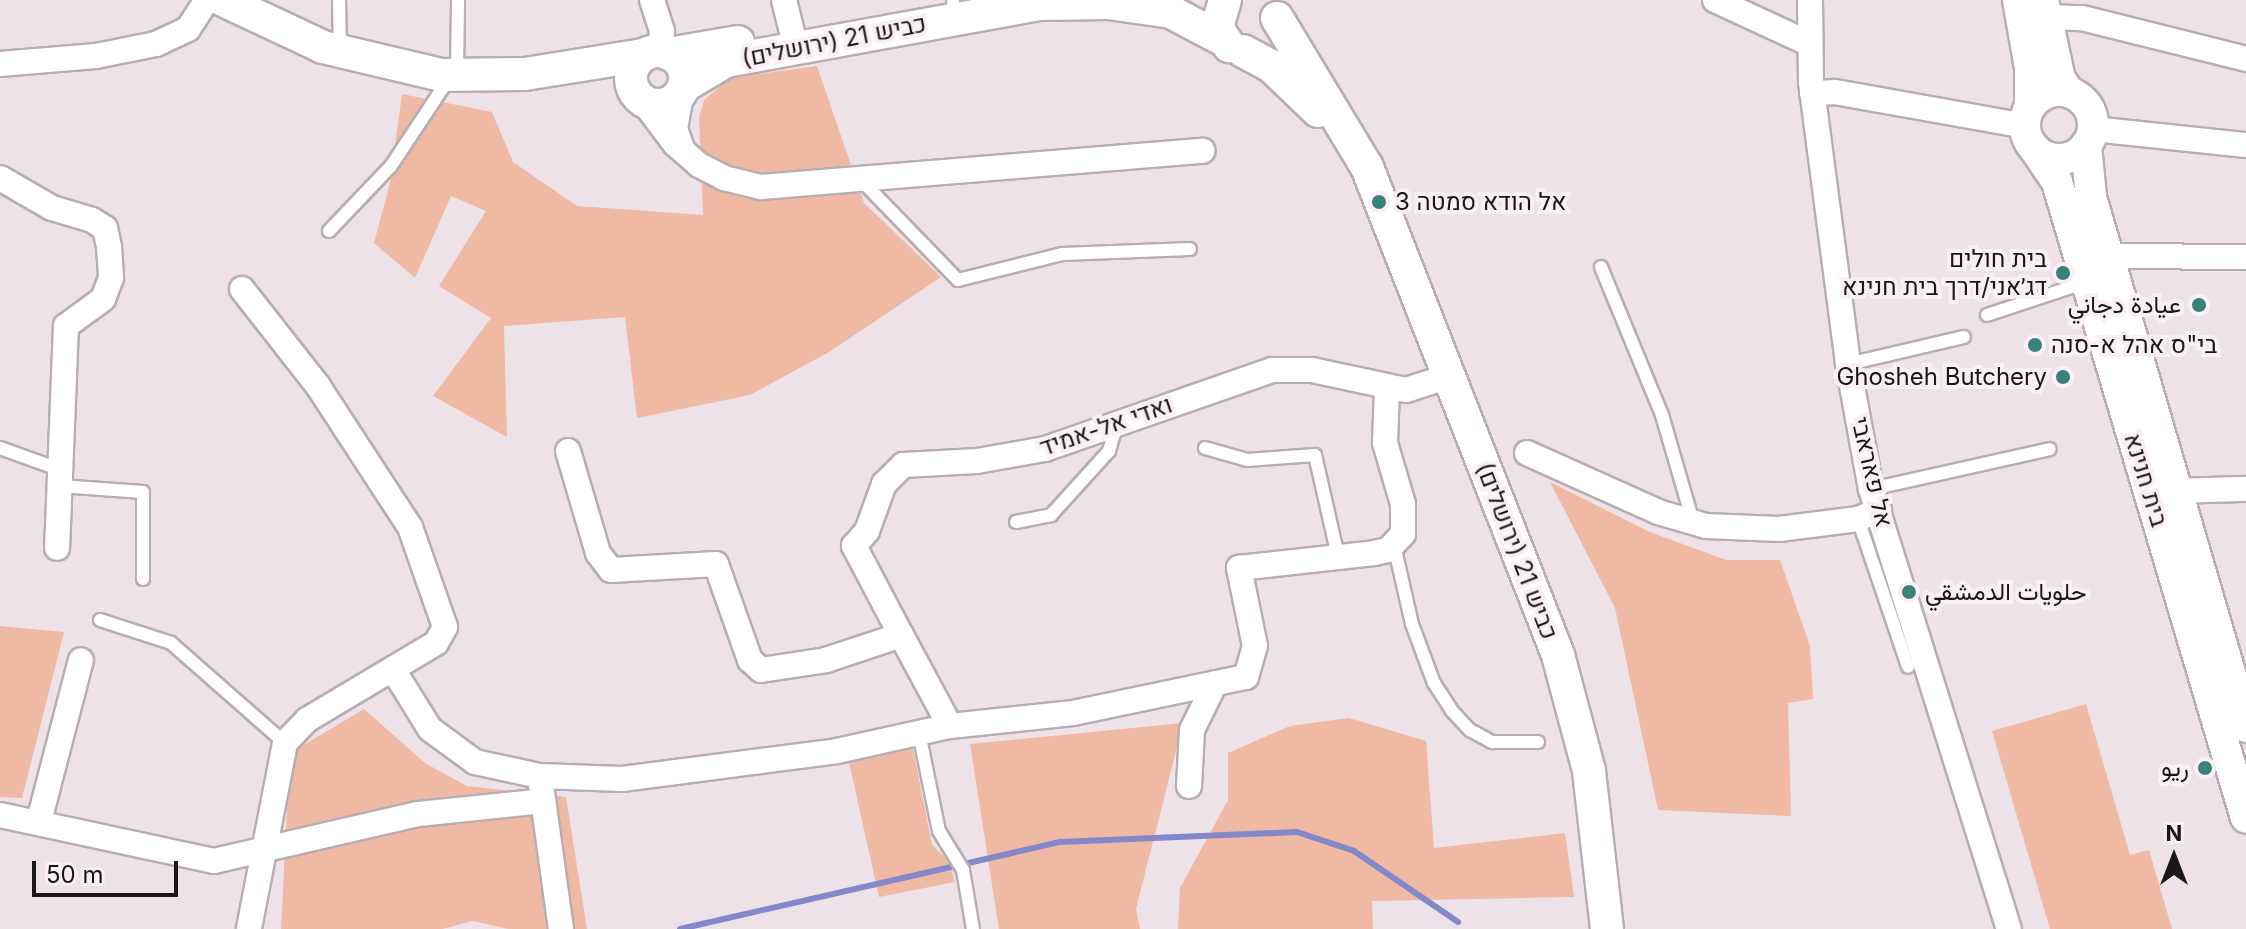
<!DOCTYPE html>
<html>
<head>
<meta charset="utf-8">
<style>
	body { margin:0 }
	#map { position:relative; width:2246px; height:929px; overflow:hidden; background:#ece2e8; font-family:Inter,Vazirmatn,Heebo,sans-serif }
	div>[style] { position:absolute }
	.green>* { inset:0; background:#f0b9a3 }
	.stream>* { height:6px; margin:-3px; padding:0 3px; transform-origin:3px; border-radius:3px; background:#8288c9 }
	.roads { filter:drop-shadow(2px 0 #b7adb3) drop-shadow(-2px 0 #b7adb3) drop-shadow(0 2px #b7adb3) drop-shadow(0 -2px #b7adb3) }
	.service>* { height:12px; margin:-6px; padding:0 6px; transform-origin:6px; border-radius:6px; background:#fff }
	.minor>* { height:24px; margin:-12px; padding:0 12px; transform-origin:12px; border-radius:12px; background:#fff }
	.tertiary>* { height:30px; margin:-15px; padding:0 15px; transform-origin:15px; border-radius:15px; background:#fff }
	.tertiary>.ring { margin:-15px; padding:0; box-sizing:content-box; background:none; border:30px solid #fff; border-radius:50% }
	.secondary>* { height:32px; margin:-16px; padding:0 16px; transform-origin:16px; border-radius:16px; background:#fff }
	.secondary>.ring { margin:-16px; padding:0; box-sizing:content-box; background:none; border:32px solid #fff; border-radius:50% }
	.dots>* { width:22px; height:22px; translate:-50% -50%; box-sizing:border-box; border:4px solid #f9eff5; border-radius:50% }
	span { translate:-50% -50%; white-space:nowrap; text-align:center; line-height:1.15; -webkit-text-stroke:8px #f9eff5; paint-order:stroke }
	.street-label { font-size:24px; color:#1a1719 }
	.poi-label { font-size:24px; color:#1a1719 }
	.left { translate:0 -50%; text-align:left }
	.right { translate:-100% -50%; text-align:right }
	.north { position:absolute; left:2134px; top:817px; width:80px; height:80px; -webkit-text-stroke:6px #f9eff5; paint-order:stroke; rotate:0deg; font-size:22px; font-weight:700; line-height:32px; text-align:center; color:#1a1719 }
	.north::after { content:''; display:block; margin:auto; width:28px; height:36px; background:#1a1719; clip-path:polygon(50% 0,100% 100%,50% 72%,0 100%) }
	.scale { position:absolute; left:32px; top:861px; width:146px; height:36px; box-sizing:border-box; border:4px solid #1a1719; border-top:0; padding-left:10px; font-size:24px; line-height:28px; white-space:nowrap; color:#1a1719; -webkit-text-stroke:6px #f9eff5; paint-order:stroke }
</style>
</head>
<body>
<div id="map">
	<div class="green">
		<div style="clip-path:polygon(817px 66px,864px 203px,941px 277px,829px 352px,750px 395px,637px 418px,625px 317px,504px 326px,507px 437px,433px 396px,491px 318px,439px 286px,486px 211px,451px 196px,415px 278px,374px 243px,390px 183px,402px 94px,492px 112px,513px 162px,577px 206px,703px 215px,699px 117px,704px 100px,730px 78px)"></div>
		<div style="clip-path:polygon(1550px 482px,1650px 532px,1726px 560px,1780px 560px,1810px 646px,1813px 699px,1788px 703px,1791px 816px,1658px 810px,1615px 608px)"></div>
		<div style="clip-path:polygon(0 626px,64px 632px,22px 798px,0 797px)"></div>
		<div style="clip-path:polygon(2086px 704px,2130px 855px,2149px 850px,2172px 929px,2050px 929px,1992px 731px)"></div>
		<div style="clip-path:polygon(364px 709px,425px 763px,467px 786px,566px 797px,587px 929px,508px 929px,473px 921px,442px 929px,281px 929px,290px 753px)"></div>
		<div style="clip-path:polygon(1349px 718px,1426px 741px,1434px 848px,1565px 833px,1574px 897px,1372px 901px,1373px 929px,1178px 929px,1180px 888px,1228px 800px,1228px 753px,1290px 726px)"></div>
		<div style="clip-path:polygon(1183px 723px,1136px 909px,1140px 929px,999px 929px,970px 744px)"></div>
		<div style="clip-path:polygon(913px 749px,932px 845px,948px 860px,955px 882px,879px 897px,849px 762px)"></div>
	</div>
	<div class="stream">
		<div style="left:680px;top:929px;width:390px;rotate:-12.9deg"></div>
		<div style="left:1060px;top:842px;width:237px;rotate:-2.4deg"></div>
		<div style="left:1297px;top:832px;width:60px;rotate:18.4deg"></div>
		<div style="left:1354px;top:851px;width:126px;rotate:34.3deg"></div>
	</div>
	<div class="roads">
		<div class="service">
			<div style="left:339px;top:0;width:49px;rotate:88.8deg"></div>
			<div style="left:953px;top:2px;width:2px;rotate:-90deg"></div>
			<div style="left:457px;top:73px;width:73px;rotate:-89.2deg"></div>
			<div style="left:862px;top:181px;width:138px;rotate:45.9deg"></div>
			<div style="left:958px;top:280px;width:107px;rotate:-14deg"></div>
			<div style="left:1062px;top:254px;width:128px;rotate:-2.2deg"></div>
			<div style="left:329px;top:231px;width:90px;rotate:-46.4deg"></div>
			<div style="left:391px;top:166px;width:103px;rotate:-56.5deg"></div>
			<div style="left:1601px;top:267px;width:160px;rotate:67.6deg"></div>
			<div style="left:1662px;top:415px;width:111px;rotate:73.8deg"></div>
			<div style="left:1987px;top:315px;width:105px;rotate:-18.3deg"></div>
			<div style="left:1848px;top:364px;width:119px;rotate:-13.1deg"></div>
			<div style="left:0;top:448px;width:65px;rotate:19.8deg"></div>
			<div style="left:1205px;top:448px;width:44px;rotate:15.9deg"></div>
			<div style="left:1247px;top:460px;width:68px;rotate:-4.2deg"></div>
			<div style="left:1315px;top:455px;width:104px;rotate:77.2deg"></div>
			<div style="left:60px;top:486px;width:83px;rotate:4.1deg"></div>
			<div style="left:143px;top:492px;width:87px;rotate:90deg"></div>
			<div style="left:1871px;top:489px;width:183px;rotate:-12.6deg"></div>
			<div style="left:1858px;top:519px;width:156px;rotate:71.3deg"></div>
			<div style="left:1016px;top:522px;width:36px;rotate:-11deg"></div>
			<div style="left:1051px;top:515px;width:86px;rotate:-47.8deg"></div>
			<div style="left:1109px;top:451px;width:25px;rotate:-74deg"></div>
			<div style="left:1394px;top:545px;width:81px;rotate:77.2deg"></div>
			<div style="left:1412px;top:624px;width:63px;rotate:69.6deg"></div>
			<div style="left:1434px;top:683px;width:33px;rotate:57deg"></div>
			<div style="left:1452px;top:711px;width:26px;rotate:47deg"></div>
			<div style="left:1470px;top:730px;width:25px;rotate:29deg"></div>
			<div style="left:1492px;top:742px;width:46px"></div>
			<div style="left:100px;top:620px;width:75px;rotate:17.9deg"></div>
			<div style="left:171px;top:643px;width:152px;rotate:41.3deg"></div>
			<div style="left:919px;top:733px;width:100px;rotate:78.5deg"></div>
			<div style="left:939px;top:831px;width:46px;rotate:58.4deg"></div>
			<div style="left:963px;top:870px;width:60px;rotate:80.4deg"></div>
		</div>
		<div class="minor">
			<div style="left:652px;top:0;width:33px;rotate:72deg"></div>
			<div style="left:662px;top:31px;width:20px;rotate:96deg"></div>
			<div style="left:784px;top:0;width:33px;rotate:76deg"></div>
			<div style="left:1715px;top:0;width:102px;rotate:24.8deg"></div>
			<div style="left:1810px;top:0;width:82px;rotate:89.3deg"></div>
			<div style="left:1811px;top:82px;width:284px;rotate:82.5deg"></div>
			<div style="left:1848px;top:364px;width:127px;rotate:79.6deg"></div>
			<div style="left:1871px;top:489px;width:461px;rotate:72.6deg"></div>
			<div style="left:2047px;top:17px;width:35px;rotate:2deg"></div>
			<div style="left:2082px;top:18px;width:169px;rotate:14deg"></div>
			<div style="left:0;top:64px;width:96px;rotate:-4.8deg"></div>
			<div style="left:96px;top:56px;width:61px;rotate:-11.3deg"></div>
			<div style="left:156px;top:44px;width:35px;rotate:-25deg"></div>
			<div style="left:188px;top:29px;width:35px;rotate:-57deg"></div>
			<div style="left:1812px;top:93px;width:23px;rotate:-2deg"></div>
			<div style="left:1835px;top:92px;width:193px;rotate:10.1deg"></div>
			<div style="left:642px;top:100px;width:55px;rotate:53.1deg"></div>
			<div style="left:675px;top:144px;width:32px;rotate:41deg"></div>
			<div style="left:699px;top:165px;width:28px;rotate:27deg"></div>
			<div style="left:724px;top:178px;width:38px;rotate:14deg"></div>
			<div style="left:761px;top:187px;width:443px;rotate:-4.7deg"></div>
			<div style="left:2093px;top:129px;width:154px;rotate:6deg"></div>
			<div style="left:682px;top:148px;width:20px;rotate:-110deg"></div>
			<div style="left:675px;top:129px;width:39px;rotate:-80deg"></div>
			<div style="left:0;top:178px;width:60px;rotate:30deg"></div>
			<div style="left:52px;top:208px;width:42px;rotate:16.7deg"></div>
			<div style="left:92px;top:220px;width:15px;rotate:32deg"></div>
			<div style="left:105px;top:228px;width:19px;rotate:78deg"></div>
			<div style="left:109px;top:247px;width:31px;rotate:86deg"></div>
			<div style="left:111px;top:278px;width:22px;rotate:111deg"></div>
			<div style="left:103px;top:299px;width:46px;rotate:143.9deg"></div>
			<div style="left:66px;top:326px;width:222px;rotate:92.3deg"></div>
			<div style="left:2109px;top:256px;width:137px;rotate:0.4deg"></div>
			<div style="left:242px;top:289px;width:123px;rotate:51.9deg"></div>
			<div style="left:318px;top:386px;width:168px;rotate:56.9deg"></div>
			<div style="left:410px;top:527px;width:106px;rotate:70.7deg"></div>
			<div style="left:445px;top:627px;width:18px;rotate:119deg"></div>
			<div style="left:436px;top:643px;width:150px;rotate:149.2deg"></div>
			<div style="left:307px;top:720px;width:32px;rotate:134deg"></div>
			<div style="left:285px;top:743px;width:189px;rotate:101deg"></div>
			<div style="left:568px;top:451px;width:106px;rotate:73.6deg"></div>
			<div style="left:598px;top:553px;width:21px;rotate:53deg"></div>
			<div style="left:611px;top:570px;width:105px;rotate:-3.3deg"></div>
			<div style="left:716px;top:564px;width:102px;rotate:70.5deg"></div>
			<div style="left:750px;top:660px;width:15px;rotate:42deg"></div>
			<div style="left:761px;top:670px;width:66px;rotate:-8.7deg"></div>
			<div style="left:826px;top:660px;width:79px;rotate:-18.4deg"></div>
			<div style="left:901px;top:635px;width:103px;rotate:61.7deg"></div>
			<div style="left:1527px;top:453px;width:144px;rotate:24.2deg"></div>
			<div style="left:1658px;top:512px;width:50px;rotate:16.3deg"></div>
			<div style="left:1706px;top:526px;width:73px;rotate:2.4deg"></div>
			<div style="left:1779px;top:529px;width:80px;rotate:-7.2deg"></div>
			<div style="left:1858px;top:519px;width:23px;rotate:-23deg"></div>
			<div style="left:2177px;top:491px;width:69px;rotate:-1.7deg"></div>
			<div style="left:901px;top:635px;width:101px;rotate:-117.8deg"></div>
			<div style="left:854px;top:546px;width:20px;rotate:-49deg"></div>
			<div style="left:867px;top:531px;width:50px;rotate:-70.1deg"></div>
			<div style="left:884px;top:484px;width:27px;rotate:-45deg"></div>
			<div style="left:903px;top:465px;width:74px;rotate:-3.1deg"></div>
			<div style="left:977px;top:461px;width:69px;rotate:-10deg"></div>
			<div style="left:1045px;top:449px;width:240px;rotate:-19.2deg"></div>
			<div style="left:1272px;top:370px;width:40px"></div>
			<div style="left:1312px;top:370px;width:96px;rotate:12deg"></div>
			<div style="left:1406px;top:390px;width:45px;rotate:-18deg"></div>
			<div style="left:394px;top:671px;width:68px;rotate:58.2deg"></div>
			<div style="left:430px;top:729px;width:56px;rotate:36.3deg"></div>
			<div style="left:475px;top:762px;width:66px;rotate:12.3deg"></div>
			<div style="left:539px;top:776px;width:83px;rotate:2.1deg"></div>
			<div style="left:622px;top:779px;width:217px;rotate:-7.4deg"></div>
			<div style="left:837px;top:751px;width:116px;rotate:-12.5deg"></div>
			<div style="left:950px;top:726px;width:124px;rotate:-6deg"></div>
			<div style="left:1073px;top:713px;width:177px;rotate:-11.8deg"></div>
			<div style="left:1246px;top:677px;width:32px;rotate:-74deg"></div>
			<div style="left:1255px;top:646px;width:80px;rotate:-101.6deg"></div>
			<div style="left:1239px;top:568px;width:136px;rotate:-6.3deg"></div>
			<div style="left:1374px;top:553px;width:14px;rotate:-12deg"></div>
			<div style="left:1388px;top:550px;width:22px;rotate:-47deg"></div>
			<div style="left:1403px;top:534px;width:30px;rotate:-90deg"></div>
			<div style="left:1403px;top:504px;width:64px;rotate:-106.4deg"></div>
			<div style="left:1385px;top:443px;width:55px;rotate:-87.9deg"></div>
			<div style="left:541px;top:785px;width:145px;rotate:82.1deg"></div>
			<div style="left:1189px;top:786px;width:56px;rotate:-86.9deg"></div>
			<div style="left:1192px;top:730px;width:52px;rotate:-63.9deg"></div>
			<div style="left:0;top:815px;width:219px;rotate:12.1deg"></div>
			<div style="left:214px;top:861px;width:209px;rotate:-13deg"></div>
			<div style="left:418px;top:814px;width:126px;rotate:-5.9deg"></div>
			<div style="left:39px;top:821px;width:166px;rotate:-75.4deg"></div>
		</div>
		<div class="tertiary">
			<div style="left:2018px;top:0;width:69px;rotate:80deg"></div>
			<div style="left:2030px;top:68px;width:39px;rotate:90deg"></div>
			<div style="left:2043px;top:0;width:81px;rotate:77.9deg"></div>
			<div style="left:2060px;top:79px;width:16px;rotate:55deg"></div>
			<div class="ring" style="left:2025px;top:91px;width:38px;height:38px"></div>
			<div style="left:2086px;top:145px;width:52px;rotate:84.5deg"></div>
			<div style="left:2091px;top:197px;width:552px;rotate:73.7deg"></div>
			<div style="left:2034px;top:148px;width:41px;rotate:55.9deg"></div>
			<div style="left:2057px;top:182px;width:663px;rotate:73.45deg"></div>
		</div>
		<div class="secondary">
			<div style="left:223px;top:0;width:110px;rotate:25.2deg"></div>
			<div style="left:323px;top:47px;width:121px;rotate:13.3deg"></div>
			<div style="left:441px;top:75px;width:84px;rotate:-0.7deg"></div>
			<div style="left:525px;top:74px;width:121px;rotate:-9.1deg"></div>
			<div style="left:1225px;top:0;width:29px;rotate:106deg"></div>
			<div style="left:1217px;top:28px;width:22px;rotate:56deg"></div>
			<div style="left:1277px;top:18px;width:174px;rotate:58.9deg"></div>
			<div style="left:1367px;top:167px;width:524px;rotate:68.62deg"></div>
			<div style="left:1558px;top:655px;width:120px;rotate:75deg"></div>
			<div style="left:1589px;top:771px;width:159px;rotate:83.5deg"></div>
			<div class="ring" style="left:631px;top:51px;width:22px;height:22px"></div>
			<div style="left:1243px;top:51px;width:32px;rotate:28deg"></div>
			<div style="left:1271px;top:66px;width:65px;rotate:43.8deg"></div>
			<div style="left:668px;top:54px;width:71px;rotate:-9.7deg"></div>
			<div style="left:684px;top:86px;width:49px;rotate:-30.8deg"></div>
			<div style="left:726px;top:61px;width:320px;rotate:-10.3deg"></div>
			<div style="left:1041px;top:4px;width:67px;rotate:-0.9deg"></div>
			<div style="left:1108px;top:3px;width:64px;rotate:8.1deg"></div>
			<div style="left:1171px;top:12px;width:58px;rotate:27.9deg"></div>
		</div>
	</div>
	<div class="dots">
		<div style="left:1379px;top:202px;background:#3a817b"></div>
		<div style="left:2063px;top:273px;background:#3a817b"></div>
		<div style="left:2199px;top:305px;background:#3a817b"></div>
		<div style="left:2035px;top:345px;background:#3a817b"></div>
		<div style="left:2063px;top:377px;background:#3a817b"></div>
		<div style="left:1909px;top:592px;background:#3a817b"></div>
		<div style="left:2205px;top:768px;background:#3a817b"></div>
	</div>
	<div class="street-label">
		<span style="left:834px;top:41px;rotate:-11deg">כביש 21 (ירושלים)</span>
		<span style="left:1106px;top:426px;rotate:-19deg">ואדי אל-אמיד</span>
		<span style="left:1872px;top:472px;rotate:77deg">אל פאראבי</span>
		<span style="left:2146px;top:480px;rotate:73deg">בית חנינא</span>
		<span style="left:1517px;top:551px;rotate:69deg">כביש 21 (ירושלים)</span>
	</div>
	<div class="poi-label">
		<span class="left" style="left:1395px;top:202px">אל הודא סמטה 3</span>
		<span class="right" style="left:2047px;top:273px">בית חולים<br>דג׳אני/דרך בית חנינא</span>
		<span class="right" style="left:2181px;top:305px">عيادة دجاني</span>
		<span class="left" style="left:2051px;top:345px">בי"ס אהל א-סנה</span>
		<span class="right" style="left:2047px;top:377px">Ghosheh Butchery</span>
		<span class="left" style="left:1925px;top:592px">حلويات الدمشقي</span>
		<span class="right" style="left:2189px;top:768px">ريو</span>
	</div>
	<div class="north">N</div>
	<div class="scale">50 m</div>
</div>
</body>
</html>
